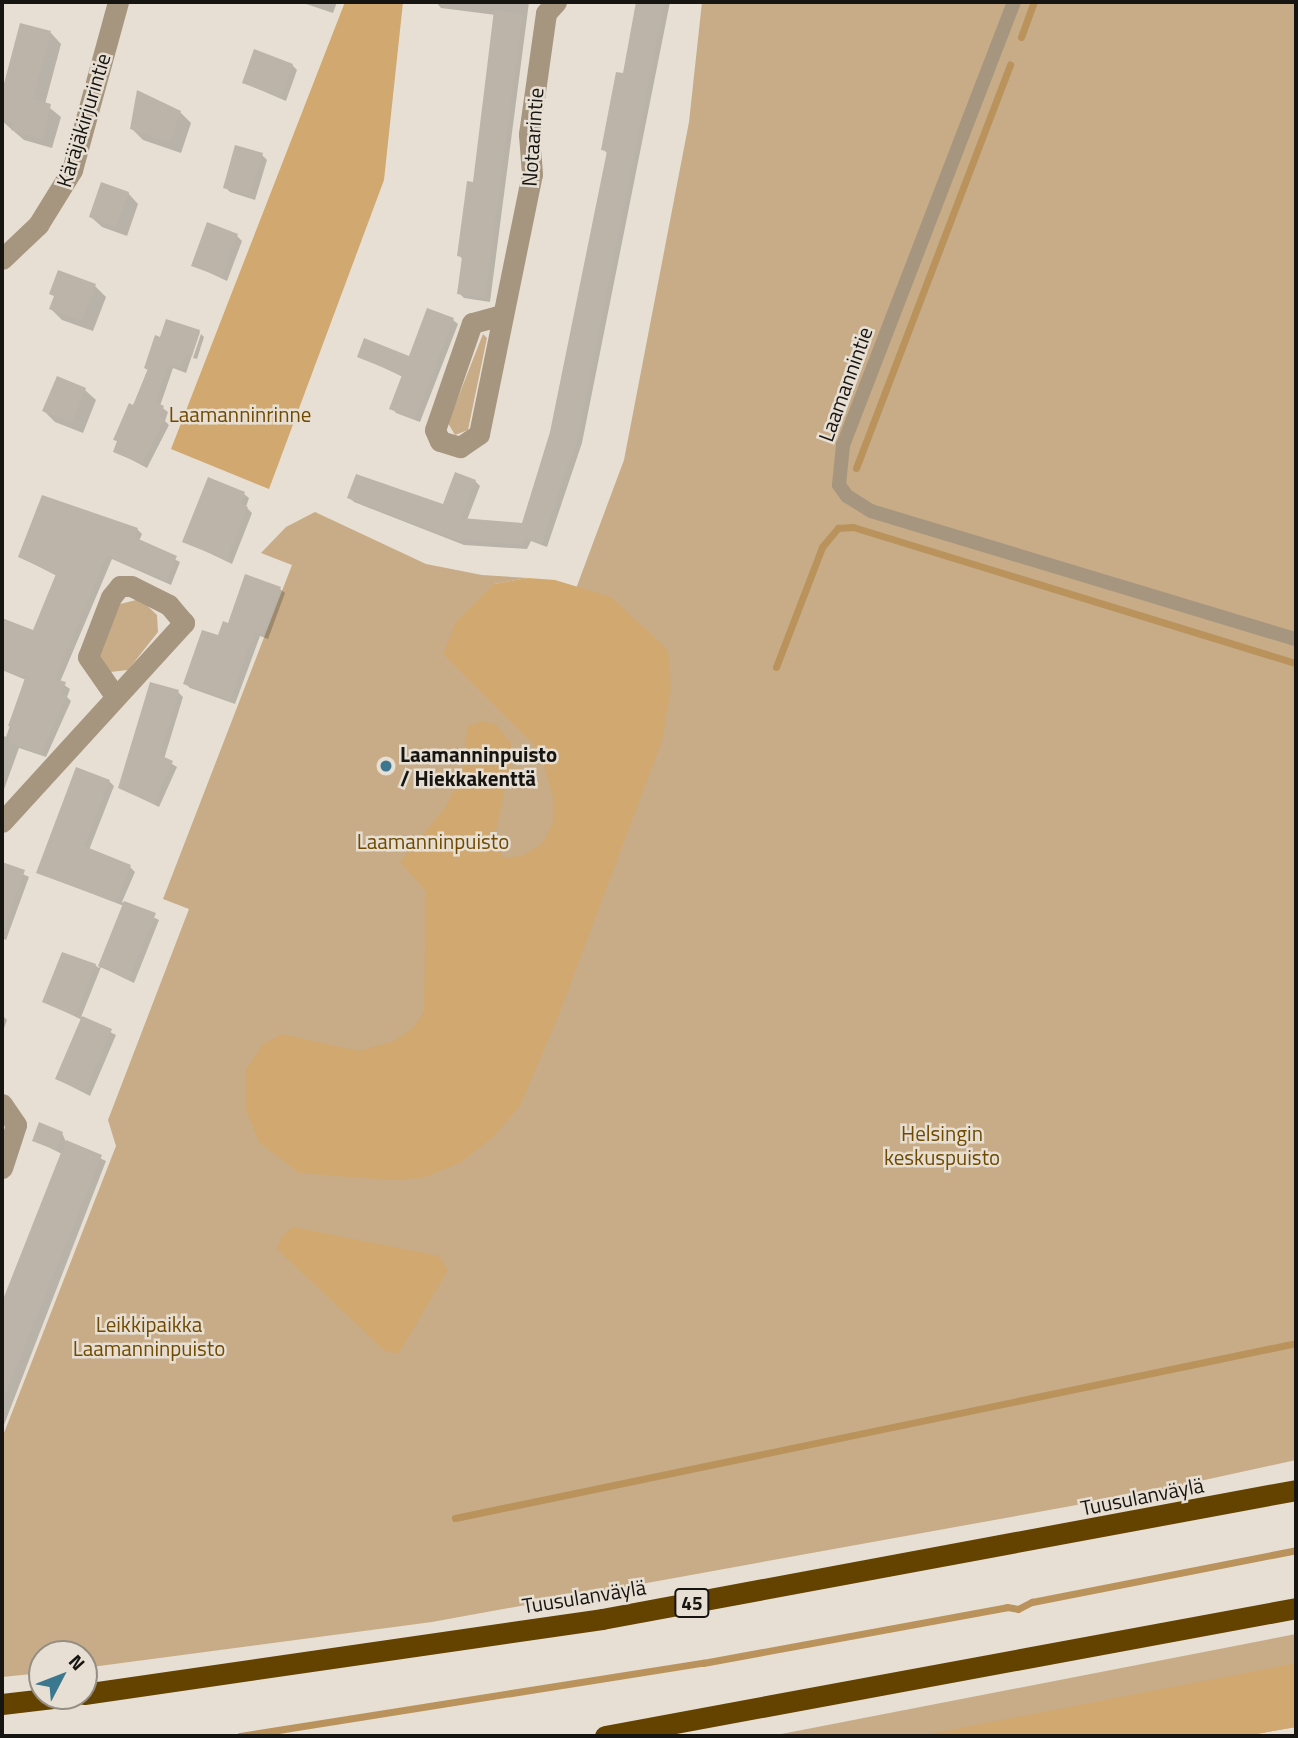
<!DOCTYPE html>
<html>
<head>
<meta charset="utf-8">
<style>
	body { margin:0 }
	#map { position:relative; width:1298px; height:1738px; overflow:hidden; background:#e7dfd3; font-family:"Titillium Web",sans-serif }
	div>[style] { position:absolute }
	.green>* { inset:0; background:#c7ac87 }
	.forest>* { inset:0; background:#d0a870 }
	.shadow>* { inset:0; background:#0003 }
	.stream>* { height:7px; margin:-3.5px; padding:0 3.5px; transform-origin:3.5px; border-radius:3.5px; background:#b9935b }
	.building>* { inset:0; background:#bcb4a9 }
	.lane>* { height:14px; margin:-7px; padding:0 7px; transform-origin:7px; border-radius:7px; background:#a7967f }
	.street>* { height:21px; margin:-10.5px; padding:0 10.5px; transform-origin:10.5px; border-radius:10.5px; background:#a7967f }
	.highway>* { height:21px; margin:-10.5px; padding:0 10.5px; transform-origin:10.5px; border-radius:10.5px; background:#644200 }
	.dots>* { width:19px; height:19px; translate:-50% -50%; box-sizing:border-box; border:4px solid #e7dfd3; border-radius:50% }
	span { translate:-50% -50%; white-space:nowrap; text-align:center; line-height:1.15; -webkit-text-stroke:5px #e7dfd3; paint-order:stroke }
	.shield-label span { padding:2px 5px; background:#e7dfd3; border:2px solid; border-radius:5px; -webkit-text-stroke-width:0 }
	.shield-label { font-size:19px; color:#171511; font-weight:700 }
	.street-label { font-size:21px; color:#171511 }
	.park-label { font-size:21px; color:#704a00 }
	.poi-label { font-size:21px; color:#171511; font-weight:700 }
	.left { translate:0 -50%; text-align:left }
	.frame { position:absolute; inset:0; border:4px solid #171511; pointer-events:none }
	.north { position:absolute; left:28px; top:1640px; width:70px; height:70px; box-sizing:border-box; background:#e7dfd3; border:2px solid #948e85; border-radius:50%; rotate:48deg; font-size:19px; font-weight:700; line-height:28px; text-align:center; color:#171511 }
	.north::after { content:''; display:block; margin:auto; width:24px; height:32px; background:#3b778f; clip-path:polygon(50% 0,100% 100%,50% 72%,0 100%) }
</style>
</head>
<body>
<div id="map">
	<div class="green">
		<div style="clip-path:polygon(702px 2px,1296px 2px,1296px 1460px,1154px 1491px,432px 1622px,84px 1668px,84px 1654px,42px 1654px,42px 1673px,2px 1677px,2px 1438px,116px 1146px,108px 1120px,189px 909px,163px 899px,292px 565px,261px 553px,286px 527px,315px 512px,426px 564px,482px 575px,528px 578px,494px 584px,574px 594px,624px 460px,689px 122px)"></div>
		<div style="clip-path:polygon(483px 334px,487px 338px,468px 430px,455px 435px,448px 423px)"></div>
		<div style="clip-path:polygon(140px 599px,157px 615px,158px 632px,128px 670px,110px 672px,98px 655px,116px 605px)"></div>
		<div style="clip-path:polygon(1296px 1634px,1296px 1727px,1245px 1736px,771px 1736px)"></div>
	</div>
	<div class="forest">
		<div style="clip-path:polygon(345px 2px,403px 2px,384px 180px,269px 489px,171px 449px)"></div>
		<div style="clip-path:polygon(528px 578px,555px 580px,611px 597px,668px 650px,671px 688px,662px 741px,560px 1012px,520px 1106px,493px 1137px,460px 1163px,422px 1178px,388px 1180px,299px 1173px,259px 1142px,245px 1107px,246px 1070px,262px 1045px,282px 1034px,359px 1051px,394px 1041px,413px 1028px,424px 1012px,426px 891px,400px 862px,445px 808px,461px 776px,468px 726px,483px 721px,497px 725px,511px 743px,511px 761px,496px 831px,502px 858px,522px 856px,543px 843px,553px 822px,553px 797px,540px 751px,443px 654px,456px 622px,494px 584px)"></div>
		<div style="clip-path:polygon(293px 1227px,439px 1256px,448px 1270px,399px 1353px,386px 1352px,277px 1249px,282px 1236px)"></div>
		<div style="clip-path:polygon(1296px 1663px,1296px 1727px,1245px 1736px,919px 1736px)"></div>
	</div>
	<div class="shadow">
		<div style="clip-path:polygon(300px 2px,337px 2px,333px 13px)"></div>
		<div style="clip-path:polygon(529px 2px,490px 302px,464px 298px,459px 293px,463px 260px,459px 255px,474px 184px,496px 15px,441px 8px,436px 2px)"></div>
		<div style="clip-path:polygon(638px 2px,670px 2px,582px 443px,547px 547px,531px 541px,527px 549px,464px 545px,354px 502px,349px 497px,444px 507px,475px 481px,480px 486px,467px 520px,523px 525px,552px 433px,608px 154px,603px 149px,624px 75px)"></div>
		<div style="clip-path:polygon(21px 25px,51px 33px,61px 44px,45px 104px,61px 117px,52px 148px,24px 140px,2px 121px,2px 97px)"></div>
		<div style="clip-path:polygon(292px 65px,297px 70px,286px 101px,244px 83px)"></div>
		<div style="clip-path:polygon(180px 112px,191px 123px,181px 153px,143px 140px,132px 129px)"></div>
		<div style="clip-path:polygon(262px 155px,267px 160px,255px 200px,230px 192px,225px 187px)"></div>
		<div style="clip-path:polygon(128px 193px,138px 204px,127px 236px,102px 227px,91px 217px)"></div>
		<div style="clip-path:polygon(237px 236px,242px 241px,227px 281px,193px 265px)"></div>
		<div style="clip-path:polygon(95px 286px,106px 297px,93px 331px,62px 320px,51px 309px,56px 298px,51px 293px)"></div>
		<div style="clip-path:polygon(453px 320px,458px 324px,420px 422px,396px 413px,392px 408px,403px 377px,359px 356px,410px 358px)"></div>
		<div style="clip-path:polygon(167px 321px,200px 332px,186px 373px,173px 368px,160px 406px,168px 412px,165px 421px,169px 425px,147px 468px,115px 451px)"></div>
		<div style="clip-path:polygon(201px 334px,204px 337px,197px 359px,193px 358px)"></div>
		<div style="clip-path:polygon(85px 390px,96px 400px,83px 433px,55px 422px,44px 411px)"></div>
		<div style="clip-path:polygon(244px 494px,249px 498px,246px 507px,252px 513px,232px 564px,184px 541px)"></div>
		<div style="clip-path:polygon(137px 529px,142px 534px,139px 541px,180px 562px,171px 585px,112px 559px,60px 682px,70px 689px,67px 697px,71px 701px,46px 757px,19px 748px,2px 795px,2px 735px,6px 737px,26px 680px,2px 670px,2px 630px,5px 621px,34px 633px,57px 576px,20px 557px)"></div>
		<div style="clip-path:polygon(280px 589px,285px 593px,268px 639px,260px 636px,235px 704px,190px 688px,185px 683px,229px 626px)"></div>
		<div style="clip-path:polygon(178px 692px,183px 697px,164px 759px,177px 767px,159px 807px,120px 788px)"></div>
		<div style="clip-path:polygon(109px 781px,114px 786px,89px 850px,130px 867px,135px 872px,122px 902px,159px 920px,134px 983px,101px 967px,81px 1017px,116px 1035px,90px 1096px,57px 1079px,82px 1020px,44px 1001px,95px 965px,99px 968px,124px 906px,38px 873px)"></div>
		<div style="clip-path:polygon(2px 864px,29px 877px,6px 940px,2px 938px)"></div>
		<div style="clip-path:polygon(2px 1015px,7px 1020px,2px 1034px)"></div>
		<div style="clip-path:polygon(62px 1133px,66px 1142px,106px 1161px,2px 1430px,2px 1305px,62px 1154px,34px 1140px)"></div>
	</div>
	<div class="stream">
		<div style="left:1021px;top:37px;width:37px;rotate:-70deg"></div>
		<div style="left:856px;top:468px;width:432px;rotate:-69.1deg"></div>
		<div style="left:776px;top:667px;width:129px;rotate:-69deg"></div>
		<div style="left:822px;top:547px;width:25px;rotate:-50deg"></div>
		<div style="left:838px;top:528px;width:15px;rotate:-4deg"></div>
		<div style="left:853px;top:527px;width:463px;rotate:17.1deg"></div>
		<div style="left:455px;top:1518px;width:859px;rotate:-11.75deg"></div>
		<div style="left:240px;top:1736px;width:469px;rotate:-9deg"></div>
		<div style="left:703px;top:1663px;width:309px;rotate:-10.4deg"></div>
		<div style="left:1007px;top:1607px;width:11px;rotate:10deg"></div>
		<div style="left:1018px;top:1609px;width:16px;rotate:-27deg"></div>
		<div style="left:1032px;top:1602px;width:269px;rotate:-11.1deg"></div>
	</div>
	<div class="building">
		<div style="clip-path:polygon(636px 2px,665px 2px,578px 437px,542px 543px,526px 537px,522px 545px,457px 540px,347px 498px,356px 474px,443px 504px,455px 472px,476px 480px,461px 518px,522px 523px,550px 432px,607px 151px,601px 150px,616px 72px,623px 73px)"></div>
		<div style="clip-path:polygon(494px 10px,523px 14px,485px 298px,457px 294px,462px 257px,457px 256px,467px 181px,473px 182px)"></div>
		<div style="clip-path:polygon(20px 23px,51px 31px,33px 99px,51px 104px,42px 139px,11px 130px,13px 122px,2px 119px,2px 91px)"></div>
		<div style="clip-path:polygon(254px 49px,293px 64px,281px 97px,242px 83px)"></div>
		<div style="clip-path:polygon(137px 90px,181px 111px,170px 143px,130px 129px)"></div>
		<div style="clip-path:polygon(235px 145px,263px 153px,250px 196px,223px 188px)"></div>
		<div style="clip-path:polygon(101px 182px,129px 192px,116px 227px,89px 217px)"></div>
		<div style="clip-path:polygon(207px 222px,238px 234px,222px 277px,191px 266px)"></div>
		<div style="clip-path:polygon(58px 270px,96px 284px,82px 321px,49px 309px,54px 296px,49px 294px)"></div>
		<div style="clip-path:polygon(427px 308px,454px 318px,415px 419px,389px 409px,402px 375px,357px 357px,364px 338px,409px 356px)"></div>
		<div style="clip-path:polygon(166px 319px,200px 330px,192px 356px,186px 354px,181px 369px,168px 364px,155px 402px,164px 406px,160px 417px,165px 419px,142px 464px,113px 452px,117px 441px,113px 440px,129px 403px,133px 405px,148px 370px,144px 368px,155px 335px,160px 337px)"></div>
		<div style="clip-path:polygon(57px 376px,86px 388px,72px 423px,42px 411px)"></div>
		<div style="clip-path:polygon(208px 477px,245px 492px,241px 504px,248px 507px,227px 560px,182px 542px)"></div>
		<div style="clip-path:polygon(42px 495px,138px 528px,134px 537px,177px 556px,166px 581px,107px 555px,55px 679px,66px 682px,62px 693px,67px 695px,41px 754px,8px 742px,13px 727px,8px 726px,25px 678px,2px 669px,2px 618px,33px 630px,56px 574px,18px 557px)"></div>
		<div style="clip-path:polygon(245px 574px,281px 587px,263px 635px,255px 632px,230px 700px,183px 684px,202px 630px,218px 635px,223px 621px,228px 623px)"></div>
		<div style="clip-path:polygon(150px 682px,179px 690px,160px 755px,173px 761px,154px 804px,118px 788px)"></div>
		<div style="clip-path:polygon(76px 767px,110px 780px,84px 846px,131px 865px,116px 902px,36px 873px)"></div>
		<div style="clip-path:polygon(2px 862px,25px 870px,4px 928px,2px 927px)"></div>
		<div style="clip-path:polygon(124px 901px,156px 913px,129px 979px,98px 966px)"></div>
		<div style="clip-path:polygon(62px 952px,96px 964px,75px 1016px,42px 1002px)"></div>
		<div style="clip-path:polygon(82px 1016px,112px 1029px,85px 1092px,55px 1079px)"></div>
		<div style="clip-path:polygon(39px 1122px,63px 1132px,56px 1150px,32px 1141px)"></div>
		<div style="clip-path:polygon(66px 1140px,102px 1155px,2px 1403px,2px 1302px)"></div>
	</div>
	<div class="lane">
		<div style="left:1014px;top:2px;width:475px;rotate:111.1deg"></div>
		<div style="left:843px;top:445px;width:40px;rotate:95.7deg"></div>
		<div style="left:839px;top:485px;width:14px;rotate:54deg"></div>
		<div style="left:847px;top:496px;width:28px;rotate:32deg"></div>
		<div style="left:871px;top:511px;width:444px;rotate:16.8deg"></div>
	</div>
	<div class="street">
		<div style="left:2px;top:259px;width:50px;rotate:-43.4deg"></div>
		<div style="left:38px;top:225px;width:65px;rotate:-58.3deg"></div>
		<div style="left:72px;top:170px;width:174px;rotate:-74.7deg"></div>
		<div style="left:502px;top:315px;width:31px;rotate:165deg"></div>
		<div style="left:472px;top:323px;width:113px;rotate:109.1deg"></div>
		<div style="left:435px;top:430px;width:12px;rotate:66deg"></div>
		<div style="left:440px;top:441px;width:21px;rotate:17deg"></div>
		<div style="left:460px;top:447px;width:23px;rotate:-34deg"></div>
		<div style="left:479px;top:434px;width:265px;rotate:-78.5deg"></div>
		<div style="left:532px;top:174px;width:40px;rotate:-94.3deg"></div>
		<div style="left:529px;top:134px;width:122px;rotate:-82deg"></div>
		<div style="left:546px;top:13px;width:15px;rotate:-48deg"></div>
		<div style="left:2px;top:822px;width:270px;rotate:-47.6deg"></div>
		<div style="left:184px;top:623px;width:23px;rotate:-130deg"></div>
		<div style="left:169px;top:605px;width:42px;rotate:-153.4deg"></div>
		<div style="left:131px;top:586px;width:11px;rotate:180deg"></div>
		<div style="left:120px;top:586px;width:14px;rotate:129deg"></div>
		<div style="left:111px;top:597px;width:64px;rotate:111deg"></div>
		<div style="left:88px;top:657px;width:47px;rotate:55.3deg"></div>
		<div style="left:2px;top:1104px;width:25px;rotate:56deg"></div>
		<div style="left:16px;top:1125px;width:45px;rotate:108deg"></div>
	</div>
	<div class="highway">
		<div style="left:84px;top:1694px;width:523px;rotate:-8.24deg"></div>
		<div style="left:602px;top:1619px;width:706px;rotate:-10.53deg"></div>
		<div style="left:2px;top:1704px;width:68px;rotate:-6.7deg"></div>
		<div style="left:605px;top:1736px;width:703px;rotate:-10.49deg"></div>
	</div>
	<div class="dots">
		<div style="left:386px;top:766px;background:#3b778f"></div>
	</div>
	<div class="shield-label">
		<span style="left:692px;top:1603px">45</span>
	</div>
	<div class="street-label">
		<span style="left:83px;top:120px;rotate:-73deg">Käräjäkirjurintie</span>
		<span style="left:532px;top:137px;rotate:-86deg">Notaarintie</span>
		<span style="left:845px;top:384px;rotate:-70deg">Laamannintie</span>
		<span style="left:1142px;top:1496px;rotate:-11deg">Tuusulanväylä</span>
		<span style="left:584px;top:1596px;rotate:-9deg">Tuusulanväylä</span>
	</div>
	<div class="park-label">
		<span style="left:240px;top:414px">Laamanninrinne</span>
		<span style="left:433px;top:841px">Laamanninpuisto</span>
		<span style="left:942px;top:1145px">Helsingin<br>keskuspuisto</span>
		<span style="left:149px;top:1336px">Leikkipaikka<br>Laamanninpuisto</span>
	</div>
	<div class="poi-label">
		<span class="left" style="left:400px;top:766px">Laamanninpuisto<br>/ Hiekkakenttä</span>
	</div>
	<div class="frame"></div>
	<div class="north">N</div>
</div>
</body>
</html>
